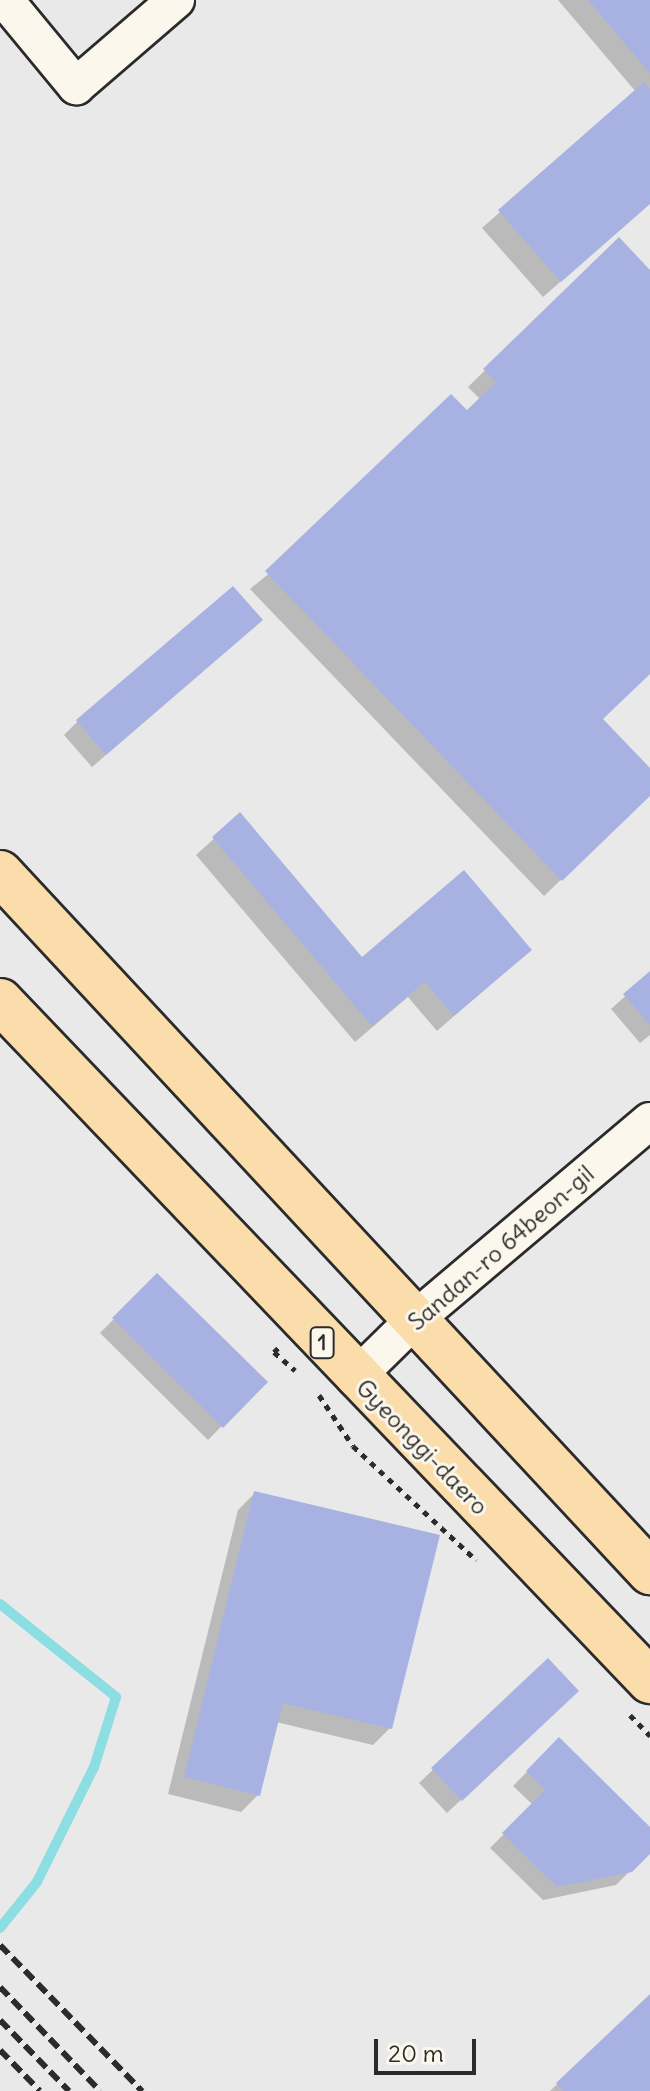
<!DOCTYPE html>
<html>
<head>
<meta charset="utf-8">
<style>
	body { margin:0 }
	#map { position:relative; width:650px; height:2091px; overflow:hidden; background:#eae9ea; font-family:Delius,sans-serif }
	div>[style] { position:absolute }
	.shadow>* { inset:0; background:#0003 }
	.stream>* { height:10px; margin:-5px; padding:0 5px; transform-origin:5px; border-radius:5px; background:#8cdee2 }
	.building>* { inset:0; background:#a7b2e2 }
	.path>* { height:5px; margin-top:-2.5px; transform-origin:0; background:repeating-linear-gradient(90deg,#2b2b2b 0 6px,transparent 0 12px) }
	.roads { filter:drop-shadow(2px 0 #2b2b2b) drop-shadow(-2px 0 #2b2b2b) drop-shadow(0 2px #2b2b2b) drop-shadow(0 -2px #2b2b2b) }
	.minor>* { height:36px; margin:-18px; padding:0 18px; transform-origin:18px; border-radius:18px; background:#fbf7ec }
	.major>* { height:44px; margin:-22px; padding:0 22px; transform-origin:22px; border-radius:22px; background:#fbdcab }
	.rail>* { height:6px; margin-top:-3px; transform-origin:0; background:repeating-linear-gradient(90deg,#2b2b2b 0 12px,transparent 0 18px) }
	span { translate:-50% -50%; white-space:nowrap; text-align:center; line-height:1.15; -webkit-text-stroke:6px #fbf7ec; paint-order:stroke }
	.shield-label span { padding:2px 6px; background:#fbf7ec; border:2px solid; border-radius:6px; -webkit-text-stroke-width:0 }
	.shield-label { font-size:22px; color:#2b2b2b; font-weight:700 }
	.street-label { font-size:24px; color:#2b2b2b }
	.scale { position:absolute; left:374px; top:2039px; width:102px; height:36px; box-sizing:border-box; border:4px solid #2b2b2b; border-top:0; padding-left:10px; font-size:24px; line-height:28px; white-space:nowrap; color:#2b2b2b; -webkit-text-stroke:6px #fbf7ec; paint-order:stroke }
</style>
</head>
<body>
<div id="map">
	<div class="shadow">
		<div style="clip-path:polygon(558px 0,650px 0,650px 203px,543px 297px,482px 228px,636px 92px)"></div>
		<div style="clip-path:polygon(618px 240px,650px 272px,650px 672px,600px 720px,650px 771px,650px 794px,544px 896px,250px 589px,467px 412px,480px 399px,468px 387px)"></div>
		<div style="clip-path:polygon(246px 634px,92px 767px,64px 735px,78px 721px)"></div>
		<div style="clip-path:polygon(240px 815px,362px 959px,530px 950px,437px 1031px,408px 997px,355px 1042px,196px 855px)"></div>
		<div style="clip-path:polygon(650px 974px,650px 1035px,640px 1043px,611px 1009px)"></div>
		<div style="clip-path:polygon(157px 1276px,265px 1382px,208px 1440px,100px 1333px)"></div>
		<div style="clip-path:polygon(255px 1493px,390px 1728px,373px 1745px,276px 1722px,258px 1795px,241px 1812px,168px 1794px,238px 1510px)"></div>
		<div style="clip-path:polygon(548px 1661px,562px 1705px,447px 1813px,419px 1783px)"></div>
		<div style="clip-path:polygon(559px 1739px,650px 1830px,650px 1851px,616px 1885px,543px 1900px,490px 1848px,533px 1805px,513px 1786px)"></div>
		<div style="clip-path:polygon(650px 1996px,650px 2091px,550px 2091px)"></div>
	</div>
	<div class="stream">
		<div style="left:0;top:1604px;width:149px;rotate:38.7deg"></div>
		<div style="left:116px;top:1697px;width:73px;rotate:107.4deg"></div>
		<div style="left:94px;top:1767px;width:128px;rotate:116.4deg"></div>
		<div style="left:37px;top:1882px;width:59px;rotate:128.8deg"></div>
	</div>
	<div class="building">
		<div style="clip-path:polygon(588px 0,650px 0,650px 73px)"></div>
		<div style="clip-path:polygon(644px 82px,650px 89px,650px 204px,561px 282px,498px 210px)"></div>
		<div style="clip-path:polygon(619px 237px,650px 270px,650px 674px,603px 719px,650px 768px,650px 796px,562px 881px,265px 571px,451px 394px,467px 410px,496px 382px,483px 369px)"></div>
		<div style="clip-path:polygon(233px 586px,263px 620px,106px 755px,76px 720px)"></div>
		<div style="clip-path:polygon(240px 812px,362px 957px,464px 870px,532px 950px,454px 1016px,425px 982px,372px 1026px,212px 837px)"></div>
		<div style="clip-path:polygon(650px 971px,650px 1025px,623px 994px)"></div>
		<div style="clip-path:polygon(157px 1273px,268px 1382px,223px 1428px,112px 1318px)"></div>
		<div style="clip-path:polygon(254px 1491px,440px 1535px,392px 1729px,283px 1703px,260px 1796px,184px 1777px)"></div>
		<div style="clip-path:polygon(548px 1658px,579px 1691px,462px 1801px,431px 1768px)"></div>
		<div style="clip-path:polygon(559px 1737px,650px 1827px,650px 1854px,632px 1872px,557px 1887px,502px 1833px,545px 1790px,526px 1771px)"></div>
		<div style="clip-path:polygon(650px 1994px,650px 2091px,563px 2091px,556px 2083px)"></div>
	</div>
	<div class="path">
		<div style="left:278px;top:1348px;width:6px;rotate:135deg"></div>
		<div style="left:274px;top:1352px;width:28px;rotate:41deg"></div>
		<div style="left:319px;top:1395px;width:61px;rotate:56.3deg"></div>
		<div style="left:353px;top:1446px;width:168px;rotate:42.8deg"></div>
		<div style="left:630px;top:1715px;width:29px;rotate:46deg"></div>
	</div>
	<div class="roads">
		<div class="minor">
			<div style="left:5px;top:0;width:112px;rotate:50.5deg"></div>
			<div style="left:76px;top:86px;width:132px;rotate:-40.7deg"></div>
			<div style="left:355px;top:1378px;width:81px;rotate:-44.5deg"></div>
			<div style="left:413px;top:1321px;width:310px;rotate:-40.2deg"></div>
		</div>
		<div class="major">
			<div style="left:0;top:873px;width:955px;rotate:47.08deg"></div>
			<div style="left:0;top:1001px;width:941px;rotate:46.29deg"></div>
		</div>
	</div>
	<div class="rail">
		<div style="left:0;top:1945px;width:204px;rotate:45.8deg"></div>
		<div style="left:0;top:1987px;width:144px;rotate:46.1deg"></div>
		<div style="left:0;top:2020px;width:99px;rotate:45.8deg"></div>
		<div style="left:0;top:2050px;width:57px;rotate:45.7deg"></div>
	</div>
	<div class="shield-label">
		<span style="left:322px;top:1343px">1</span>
	</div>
	<div class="street-label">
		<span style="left:501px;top:1248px;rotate:-41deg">Sandan-ro 64beon-gil</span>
		<span style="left:422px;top:1447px;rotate:46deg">Gyeonggi-daero</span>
	</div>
	<div class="scale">20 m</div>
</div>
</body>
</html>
